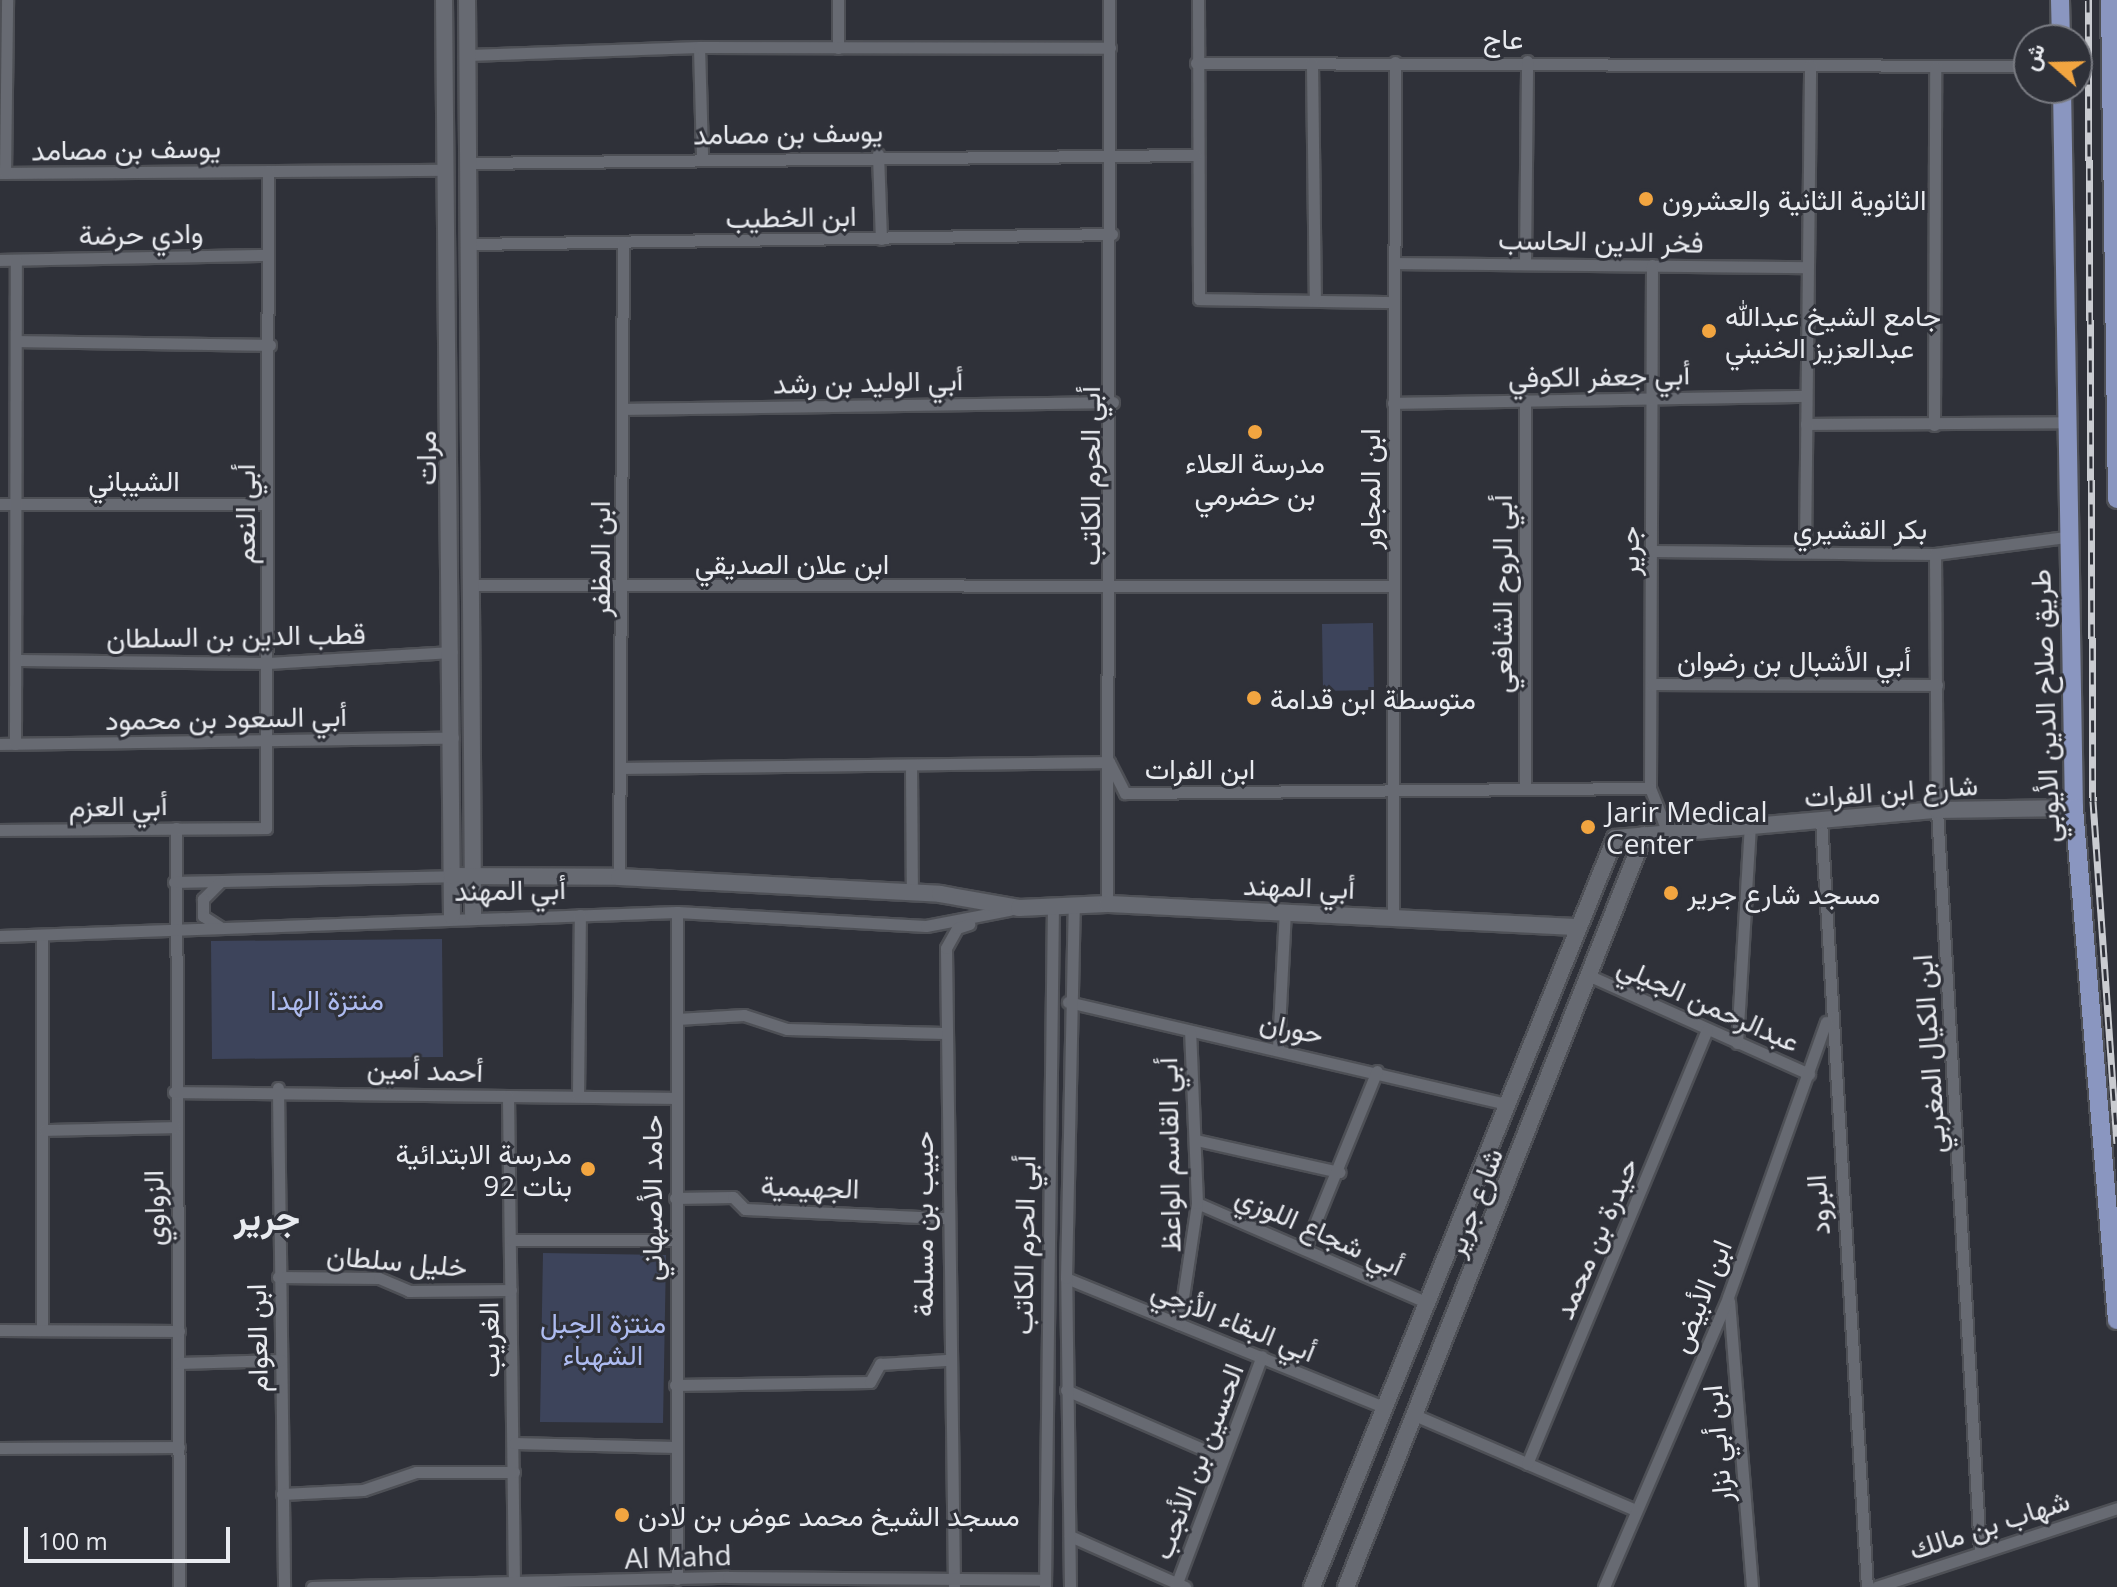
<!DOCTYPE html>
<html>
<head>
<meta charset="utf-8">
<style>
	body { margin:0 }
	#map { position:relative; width:2117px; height:1587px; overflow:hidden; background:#2f3139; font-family:"Open Sans",Vazirmatn,sans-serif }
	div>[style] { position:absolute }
	.green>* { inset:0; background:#3d445b }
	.roads { filter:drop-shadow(2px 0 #4e5056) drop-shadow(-2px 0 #4e5056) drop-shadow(0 2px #4e5056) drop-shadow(0 -2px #4e5056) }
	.street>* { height:11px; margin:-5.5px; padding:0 5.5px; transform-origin:5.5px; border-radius:5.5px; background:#676a72 }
	.secondary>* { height:16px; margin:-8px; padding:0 8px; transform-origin:8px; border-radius:8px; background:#676a72 }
	.primary>* { height:18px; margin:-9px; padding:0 9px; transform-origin:9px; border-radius:9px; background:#8a96c0 }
	.rail>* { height:7px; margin-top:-3.5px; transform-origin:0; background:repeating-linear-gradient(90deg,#2f3139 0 12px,#caccd1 0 24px); box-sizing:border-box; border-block:2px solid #caccd1 }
	.dots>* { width:22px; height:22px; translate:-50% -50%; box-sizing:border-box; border:4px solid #2f3139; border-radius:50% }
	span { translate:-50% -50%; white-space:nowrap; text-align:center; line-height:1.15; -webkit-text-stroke:6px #2f3139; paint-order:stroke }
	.street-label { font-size:28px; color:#e9ebf0 }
	.poi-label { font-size:28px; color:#e9ebf0 }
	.left { translate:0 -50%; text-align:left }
	.right { translate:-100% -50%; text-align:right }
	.park-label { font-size:28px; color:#aebcf1 }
	.district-label { font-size:36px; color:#e9ebf0; font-weight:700 }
	.north { position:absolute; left:2013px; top:24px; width:80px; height:80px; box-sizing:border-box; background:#2f3139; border:2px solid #797b82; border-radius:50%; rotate:290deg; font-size:22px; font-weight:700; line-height:32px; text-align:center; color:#e9ebf0 }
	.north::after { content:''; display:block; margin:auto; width:28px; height:36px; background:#f2a540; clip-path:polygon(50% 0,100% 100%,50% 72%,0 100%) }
	.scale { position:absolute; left:24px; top:1527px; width:206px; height:36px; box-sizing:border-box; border:4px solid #e9ebf0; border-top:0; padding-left:10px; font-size:24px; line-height:28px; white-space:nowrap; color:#e9ebf0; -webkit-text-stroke:6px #2f3139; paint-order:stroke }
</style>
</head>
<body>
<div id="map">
	<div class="green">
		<div style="clip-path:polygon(1373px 623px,1374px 690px,1323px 691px,1322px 624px)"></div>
		<div style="clip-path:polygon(442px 939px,443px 1057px,212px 1059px,211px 941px)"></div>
		<div style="clip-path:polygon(543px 1253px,666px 1255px,663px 1423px,540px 1422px)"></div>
	</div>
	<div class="roads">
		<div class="street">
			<div style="left:1198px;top:0;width:299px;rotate:89.8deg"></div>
			<div style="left:1199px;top:299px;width:195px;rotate:0.9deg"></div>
			<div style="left:699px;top:47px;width:110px;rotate:88.4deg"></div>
			<div style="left:838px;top:48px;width:48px;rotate:-90deg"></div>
			<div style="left:468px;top:55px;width:231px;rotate:-2deg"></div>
			<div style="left:699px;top:47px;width:411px;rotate:0.1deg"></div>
			<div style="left:1196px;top:63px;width:819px;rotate:0.21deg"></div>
			<div style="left:1312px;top:63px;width:237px;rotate:89.3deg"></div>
			<div style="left:878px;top:154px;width:85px;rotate:88deg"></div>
			<div style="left:468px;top:163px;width:728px;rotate:-0.63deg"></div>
			<div style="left:0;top:173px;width:445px;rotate:-0.4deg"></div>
			<div style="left:5px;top:173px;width:173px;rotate:-89.3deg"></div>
			<div style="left:470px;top:244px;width:642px;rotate:-0.89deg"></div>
			<div style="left:0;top:260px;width:267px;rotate:-1.1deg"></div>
			<div style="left:1525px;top:262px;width:201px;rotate:-89.4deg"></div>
			<div style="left:1396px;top:263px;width:409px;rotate:0.6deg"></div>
			<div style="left:1652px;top:265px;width:523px;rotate:90.22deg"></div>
			<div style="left:1650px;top:788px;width:48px;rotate:68.2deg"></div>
			<div style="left:18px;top:341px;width:252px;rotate:0.9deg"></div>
			<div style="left:1525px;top:400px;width:389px;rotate:90deg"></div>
			<div style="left:1393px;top:403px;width:413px;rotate:-1deg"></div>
			<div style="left:624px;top:409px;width:489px;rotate:-0.8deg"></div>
			<div style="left:1806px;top:424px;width:259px;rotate:-0.4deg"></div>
			<div style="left:1934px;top:425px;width:358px;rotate:-89.8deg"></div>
			<div style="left:0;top:504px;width:267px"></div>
			<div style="left:1653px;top:551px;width:282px;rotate:0.6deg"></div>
			<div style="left:1935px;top:554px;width:132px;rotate:-7.4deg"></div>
			<div style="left:1805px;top:552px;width:487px;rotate:-89.4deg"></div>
			<div style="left:1935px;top:554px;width:256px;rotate:89.6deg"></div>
			<div style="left:1937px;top:810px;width:742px;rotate:86.68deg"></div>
			<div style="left:473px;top:585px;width:919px;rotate:0.06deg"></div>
			<div style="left:20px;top:660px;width:248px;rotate:0.7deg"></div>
			<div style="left:268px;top:663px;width:184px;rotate:-3.4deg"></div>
			<div style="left:1652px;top:684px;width:285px;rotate:0.2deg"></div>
			<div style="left:0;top:744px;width:453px;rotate:-0.8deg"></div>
			<div style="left:15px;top:744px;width:484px;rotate:-89.9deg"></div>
			<div style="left:911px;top:765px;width:128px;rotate:89.6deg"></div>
			<div style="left:625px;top:768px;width:484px;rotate:-0.7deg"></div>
			<div style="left:1109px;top:762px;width:35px;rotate:63deg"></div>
			<div style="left:1125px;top:793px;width:525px;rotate:-0.55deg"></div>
			<div style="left:1821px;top:820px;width:768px;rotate:86.57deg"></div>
			<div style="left:176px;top:828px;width:759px;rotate:89.77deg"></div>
			<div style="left:0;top:830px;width:266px;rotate:-0.4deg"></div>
			<div style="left:266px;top:828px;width:657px;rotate:-89.83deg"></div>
			<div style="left:619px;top:877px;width:635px;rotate:-89.64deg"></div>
			<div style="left:174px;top:882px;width:278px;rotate:-1.2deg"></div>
			<div style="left:219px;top:883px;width:23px;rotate:135deg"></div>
			<div style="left:203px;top:899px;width:17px;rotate:90deg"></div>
			<div style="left:203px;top:916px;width:20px;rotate:33deg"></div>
			<div style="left:1107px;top:904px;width:904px;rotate:-89.87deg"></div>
			<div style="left:1393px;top:915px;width:853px;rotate:-89.87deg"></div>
			<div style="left:42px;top:935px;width:394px;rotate:90deg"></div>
			<div style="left:0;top:936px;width:677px;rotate:-2.03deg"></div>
			<div style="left:677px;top:912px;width:249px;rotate:3.2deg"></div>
			<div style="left:926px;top:926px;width:85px;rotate:-10.9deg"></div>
			<div style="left:1590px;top:976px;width:240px;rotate:24.1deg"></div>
			<div style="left:1068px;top:1002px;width:449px;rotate:13.1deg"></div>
			<div style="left:677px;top:1019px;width:67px;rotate:-3.4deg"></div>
			<div style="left:744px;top:1015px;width:45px;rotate:18deg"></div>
			<div style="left:787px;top:1029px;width:157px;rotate:1.5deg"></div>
			<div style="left:1737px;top:1043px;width:218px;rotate:-86.6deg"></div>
			<div style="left:1278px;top:1048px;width:136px;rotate:-87.1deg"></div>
			<div style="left:278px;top:1088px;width:499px;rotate:89.3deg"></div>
			<div style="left:174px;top:1092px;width:500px;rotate:0.69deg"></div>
			<div style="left:508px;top:1096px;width:487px;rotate:89.3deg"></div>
			<div style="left:578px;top:1096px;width:181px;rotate:-89.4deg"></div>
			<div style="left:44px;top:1130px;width:131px;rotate:-1.3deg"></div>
			<div style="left:1196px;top:1140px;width:147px;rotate:12.6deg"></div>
			<div style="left:675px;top:1198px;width:58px;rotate:-1deg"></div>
			<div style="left:733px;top:1197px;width:17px;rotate:45deg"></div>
			<div style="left:745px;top:1209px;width:202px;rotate:2.6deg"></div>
			<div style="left:1197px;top:1203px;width:246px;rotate:23.4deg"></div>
			<div style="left:511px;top:1240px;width:164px"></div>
			<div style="left:1305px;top:1248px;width:191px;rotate:-67.9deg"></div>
			<div style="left:278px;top:1277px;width:101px;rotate:0.6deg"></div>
			<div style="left:379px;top:1278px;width:33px;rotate:23deg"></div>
			<div style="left:409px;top:1291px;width:102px;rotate:-0.6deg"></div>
			<div style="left:1066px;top:1278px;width:343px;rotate:22.1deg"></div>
			<div style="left:1729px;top:1301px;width:287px;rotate:85.4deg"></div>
			<div style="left:1179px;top:1324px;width:122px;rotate:-81.5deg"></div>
			<div style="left:1197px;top:1203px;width:171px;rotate:-92.3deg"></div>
			<div style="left:0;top:1330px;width:179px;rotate:0.3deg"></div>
			<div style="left:179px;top:1363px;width:102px;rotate:-1.7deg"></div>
			<div style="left:675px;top:1385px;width:195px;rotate:-0.9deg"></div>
			<div style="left:870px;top:1382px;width:21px;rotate:-61deg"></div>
			<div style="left:880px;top:1364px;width:66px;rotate:-3.5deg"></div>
			<div style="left:1066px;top:1390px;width:171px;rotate:23.4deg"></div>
			<div style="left:1417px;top:1416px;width:237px;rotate:23.3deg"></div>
			<div style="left:514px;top:1443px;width:161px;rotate:1.4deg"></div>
			<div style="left:0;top:1448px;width:179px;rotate:-0.3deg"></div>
			<div style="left:1527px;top:1464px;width:470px;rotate:-67.5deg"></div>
			<div style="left:282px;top:1494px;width:81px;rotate:-2.8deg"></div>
			<div style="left:363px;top:1490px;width:56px;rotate:-18.8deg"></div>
			<div style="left:416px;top:1472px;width:98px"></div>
			<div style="left:1070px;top:1536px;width:126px;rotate:23.9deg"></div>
			<div style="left:677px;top:1579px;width:667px;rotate:-90deg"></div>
			<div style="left:1177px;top:1583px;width:242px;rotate:-69.5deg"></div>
			<div style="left:954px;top:1586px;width:638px;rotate:-90.72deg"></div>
			<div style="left:946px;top:948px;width:23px;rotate:-61deg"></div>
			<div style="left:957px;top:928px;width:13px;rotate:-18deg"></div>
			<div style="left:312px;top:1587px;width:416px;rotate:-1.4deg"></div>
			<div style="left:728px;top:1577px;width:317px;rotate:0.5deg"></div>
			<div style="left:1045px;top:1587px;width:683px;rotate:-89.33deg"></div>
			<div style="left:1070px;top:1587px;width:309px;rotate:-90.7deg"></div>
			<div style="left:1066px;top:1278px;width:373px;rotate:-88.8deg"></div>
			<div style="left:1604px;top:1587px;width:315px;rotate:-66.8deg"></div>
			<div style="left:1728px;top:1297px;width:292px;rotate:-70.4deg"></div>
			<div style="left:1876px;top:1587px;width:254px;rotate:-18.1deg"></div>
		</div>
		<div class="secondary">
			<div style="left:444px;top:0;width:916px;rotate:89.5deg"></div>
			<div style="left:467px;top:0;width:916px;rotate:89.62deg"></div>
			<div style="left:452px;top:876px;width:167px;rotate:0.3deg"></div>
			<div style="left:619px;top:877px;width:321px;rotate:3deg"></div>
			<div style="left:940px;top:894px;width:80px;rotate:10deg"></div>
			<div style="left:1019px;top:908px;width:88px;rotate:-2.6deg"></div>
			<div style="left:1107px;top:904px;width:471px;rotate:2.8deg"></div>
			<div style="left:1312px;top:1587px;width:808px;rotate:-67.97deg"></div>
			<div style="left:1615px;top:838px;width:323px;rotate:-5deg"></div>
			<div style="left:1937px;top:810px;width:137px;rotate:-0.8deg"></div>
			<div style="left:1346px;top:1587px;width:809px;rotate:-68.38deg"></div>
		</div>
		<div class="primary">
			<div style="left:2060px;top:0;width:40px;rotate:88.6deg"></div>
			<div style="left:2110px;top:0;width:499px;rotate:89.2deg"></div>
			<div style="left:2062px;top:88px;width:720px;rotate:89.05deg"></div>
			<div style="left:2074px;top:808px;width:514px;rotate:85.2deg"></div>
		</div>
	</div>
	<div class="rail">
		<div style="left:2088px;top:0;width:801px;rotate:89.64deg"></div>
		<div style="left:2093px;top:801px;width:343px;rotate:86deg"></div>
	</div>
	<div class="dots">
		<div style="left:1646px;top:199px;background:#f2a540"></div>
		<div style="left:1709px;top:331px;background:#f2a540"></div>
		<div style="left:1255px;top:432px;background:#f2a540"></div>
		<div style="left:1254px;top:698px;background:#f2a540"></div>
		<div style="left:1588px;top:827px;background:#f2a540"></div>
		<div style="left:1671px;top:893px;background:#f2a540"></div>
		<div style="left:588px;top:1169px;background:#f2a540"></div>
		<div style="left:622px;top:1515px;background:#f2a540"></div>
	</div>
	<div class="street-label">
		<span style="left:1503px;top:38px">عاج</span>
		<span style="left:788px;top:132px;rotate:-1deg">يوسف بن مصامد</span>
		<span style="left:126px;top:148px;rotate:-1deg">يوسف بن مصامد</span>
		<span style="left:791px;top:216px;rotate:-1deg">ابن الخطيب</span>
		<span style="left:141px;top:233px;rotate:-1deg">وادي حرضة</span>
		<span style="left:1601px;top:240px;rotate:1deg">فخر الدين الحاسب</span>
		<span style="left:1599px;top:375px;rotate:-1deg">أبي جعفر الكوفي</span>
		<span style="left:868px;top:381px;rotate:-1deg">أبي الوليد بن رشد</span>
		<span style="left:425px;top:458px;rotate:-90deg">مرات</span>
		<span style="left:1089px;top:476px;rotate:-90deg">أبي الحرم الكاتب</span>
		<span style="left:134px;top:480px">الشيباني</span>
		<span style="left:1369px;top:489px;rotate:-90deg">ابن المجاور</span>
		<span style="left:244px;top:514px;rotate:-90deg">أبي النعم</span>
		<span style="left:1860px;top:528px">بكر القشيري</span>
		<span style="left:1628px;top:551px;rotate:-90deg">جرير</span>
		<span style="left:599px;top:559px;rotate:-90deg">ابن المظفر</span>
		<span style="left:792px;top:563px">ابن علان الصديقي</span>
		<span style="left:1501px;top:594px;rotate:-90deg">أبي الروح الشافعي</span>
		<span style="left:236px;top:635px;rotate:-1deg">قطب الدين بن السلطان</span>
		<span style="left:1794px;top:660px">أبي الأشبال بن رضوان</span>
		<span style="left:2044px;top:706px;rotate:-92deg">طريق صلاح الدين الأيوبي</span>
		<span style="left:226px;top:717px;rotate:-1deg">أبي السعود بن محمود</span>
		<span style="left:1200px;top:768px">ابن الفرات</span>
		<span style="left:1891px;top:790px;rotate:-4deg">شارع ابن الفرات</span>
		<span style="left:118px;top:805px;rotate:-1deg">أبي العزم</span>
		<span style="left:1299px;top:886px;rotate:2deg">أبي المهند</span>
		<span style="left:510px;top:889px;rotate:-1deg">أبي المهند</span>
		<span style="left:1709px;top:1003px;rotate:24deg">عبدالرحمن الجيلي</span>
		<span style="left:1292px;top:1027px;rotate:12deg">حوران</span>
		<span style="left:1928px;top:1054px;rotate:-94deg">ابن الكيال المغربي</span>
		<span style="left:425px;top:1069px;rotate:2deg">أحمد أمين</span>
		<span style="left:1168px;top:1155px;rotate:-91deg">أبي القاسم الواعظ</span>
		<span style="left:810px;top:1186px;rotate:2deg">الجهيمية</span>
		<span style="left:651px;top:1198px;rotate:-90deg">حامد الأصبهاني</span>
		<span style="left:1473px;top:1202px;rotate:-69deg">شارع جرير</span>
		<span style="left:1817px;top:1205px;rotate:-94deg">البرود</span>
		<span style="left:153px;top:1208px;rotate:-91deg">الزواوي</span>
		<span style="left:922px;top:1224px;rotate:-90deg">حبيب بن مسلمة</span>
		<span style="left:1320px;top:1230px;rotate:24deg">أبي شجاع اللوزي</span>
		<span style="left:1595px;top:1238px;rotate:-67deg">حيدرة بن محمد</span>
		<span style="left:1023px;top:1245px;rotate:-89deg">أبي الحرم الكاتب</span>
		<span style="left:397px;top:1260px;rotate:5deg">خليل سلطان</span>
		<span style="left:1700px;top:1296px;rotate:-68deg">ابن الأبيض</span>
		<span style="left:1234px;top:1320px;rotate:22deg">أبي البقاء الأزجي</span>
		<span style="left:256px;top:1338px;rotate:-91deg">ابن العوام</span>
		<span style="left:488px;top:1340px;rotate:-91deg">الغريب</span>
		<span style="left:1716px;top:1444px;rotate:-95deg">ابن أبي نزار</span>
		<span style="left:1197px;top:1461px;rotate:-69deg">الحسين بن الأنجب</span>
		<span style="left:1989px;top:1524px;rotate:-18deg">شهاب بن مالك</span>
		<span style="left:678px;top:1556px;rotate:-2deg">Al Mahd</span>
	</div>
	<div class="poi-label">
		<span class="left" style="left:1662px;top:199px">الثانوية الثانية والعشرون</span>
		<span class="left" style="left:1725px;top:331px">جامع الشيخ عبدالله<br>عبدالعزيز الخنيني</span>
		<span style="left:1255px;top:478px">مدرسة العلاء<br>بن حضرمي</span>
		<span class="left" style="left:1270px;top:698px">متوسطة ابن قدامة</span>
		<span class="left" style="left:1606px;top:827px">Jarir Medical<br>Center</span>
		<span class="left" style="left:1687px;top:893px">مسجد شارع جرير</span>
		<span class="right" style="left:572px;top:1169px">مدرسة الابتدائية<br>92 بنات</span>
		<span class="left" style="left:638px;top:1515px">مسجد الشيخ محمد عوض بن لادن</span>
	</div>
	<div class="park-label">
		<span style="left:327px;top:999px">منتزة الهدا</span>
		<span style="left:603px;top:1338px">منتزة الجبل<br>الشهباء</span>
	</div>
	<div class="district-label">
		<span style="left:267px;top:1217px">جرير</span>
	</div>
	<div class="north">ش</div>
	<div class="scale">100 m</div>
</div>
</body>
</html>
